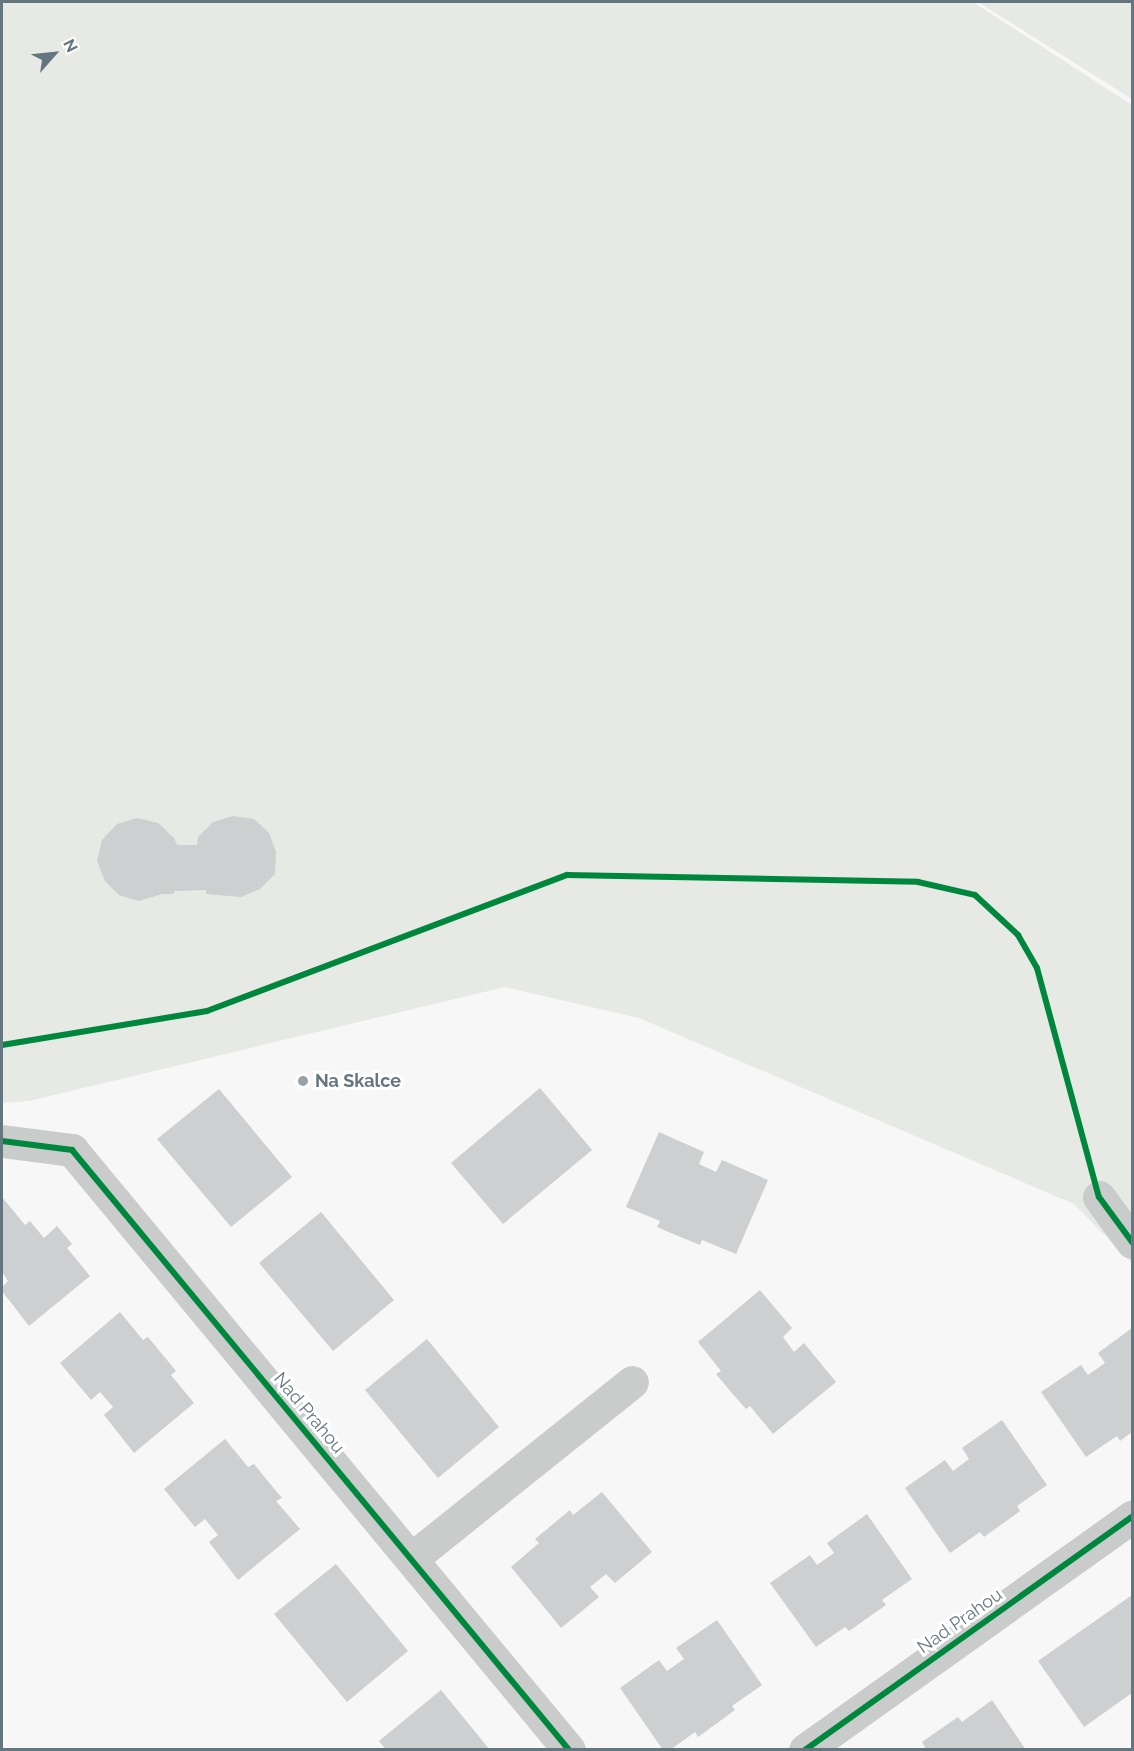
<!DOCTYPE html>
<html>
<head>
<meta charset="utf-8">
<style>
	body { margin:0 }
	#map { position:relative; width:1134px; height:1751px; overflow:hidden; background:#f7f7f7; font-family:Raleway,sans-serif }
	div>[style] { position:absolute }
	.green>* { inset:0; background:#e6e9e4 }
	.building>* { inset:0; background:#cdcfd0 }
	.minor>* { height:33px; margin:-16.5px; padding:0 16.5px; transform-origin:16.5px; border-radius:16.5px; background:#cacccc }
	.cycleway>* { height:6px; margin:-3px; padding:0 3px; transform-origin:3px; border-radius:3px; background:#00873e }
	.dots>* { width:16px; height:16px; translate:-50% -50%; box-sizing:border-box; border:3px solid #fff; border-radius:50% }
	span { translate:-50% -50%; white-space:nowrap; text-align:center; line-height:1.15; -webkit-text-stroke:6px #fff; paint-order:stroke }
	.poi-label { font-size:18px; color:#647680; font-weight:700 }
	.left { translate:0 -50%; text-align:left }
	.street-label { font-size:18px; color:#647680 }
	.frame { position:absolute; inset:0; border:3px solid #647680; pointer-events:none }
	.north { position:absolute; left:24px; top:24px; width:60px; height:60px; -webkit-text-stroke:4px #fff; paint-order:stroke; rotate:63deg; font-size:16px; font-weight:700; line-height:24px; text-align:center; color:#647680 }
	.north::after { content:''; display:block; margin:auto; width:21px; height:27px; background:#647680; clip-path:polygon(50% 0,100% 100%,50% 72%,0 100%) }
</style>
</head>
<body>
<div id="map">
	<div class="green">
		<div style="clip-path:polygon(2px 2px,973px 2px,1132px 105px,1132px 1263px,1074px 1204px,639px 1018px,505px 987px,29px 1101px,2px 1103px)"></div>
		<div style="clip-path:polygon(978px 2px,1132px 2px,1132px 99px)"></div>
	</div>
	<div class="building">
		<div style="clip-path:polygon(233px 816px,254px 819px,269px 833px,276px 852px,275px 874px,260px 889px,241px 897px,206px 894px,206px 890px,174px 891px,174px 894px,162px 894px,139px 901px,119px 895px,105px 881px,97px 861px,102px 840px,117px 824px,137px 818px,158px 823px,174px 838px,177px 845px,197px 845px,198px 837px,213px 822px)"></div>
		<div style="clip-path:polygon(540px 1088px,592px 1150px,503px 1224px,451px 1163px)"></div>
		<div style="clip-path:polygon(219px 1089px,292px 1177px,231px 1227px,157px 1139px)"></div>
		<div style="clip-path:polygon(659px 1132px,704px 1152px,699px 1164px,716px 1172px,722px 1160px,768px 1180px,736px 1254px,702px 1240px,700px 1245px,678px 1236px,657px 1227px,660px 1221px,626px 1207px)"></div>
		<div style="clip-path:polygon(2px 1197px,25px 1225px,30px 1221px,44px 1238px,57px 1226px,72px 1244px,67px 1248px,90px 1276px,29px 1326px,2px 1291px,2px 1287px,8px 1281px,2px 1272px)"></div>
		<div style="clip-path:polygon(321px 1212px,394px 1300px,333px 1351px,259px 1263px)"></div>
		<div style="clip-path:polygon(760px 1290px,792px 1328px,783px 1337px,794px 1352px,804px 1343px,836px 1382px,773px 1434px,750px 1406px,746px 1409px,731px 1392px,716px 1374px,721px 1371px,698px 1342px)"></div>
		<div style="clip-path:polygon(120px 1312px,143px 1340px,148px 1337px,176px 1371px,171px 1375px,194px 1403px,134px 1453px,104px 1415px,113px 1407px,100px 1392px,91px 1400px,60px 1363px)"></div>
		<div style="clip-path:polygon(1132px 1328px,1132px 1432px,1120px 1441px,1117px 1436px,1086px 1457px,1041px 1392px,1081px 1365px,1088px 1375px,1105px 1363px,1098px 1353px)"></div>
		<div style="clip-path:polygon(427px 1339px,499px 1427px,438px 1478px,365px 1390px)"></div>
		<div style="clip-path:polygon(1002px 1420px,1047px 1485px,1017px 1506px,1020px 1511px,984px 1537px,980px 1532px,950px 1553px,905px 1488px,945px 1460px,953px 1471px,969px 1459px,962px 1448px)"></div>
		<div style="clip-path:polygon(225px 1439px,248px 1467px,254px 1464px,267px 1480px,282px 1498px,276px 1501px,300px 1529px,238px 1580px,209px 1542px,218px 1535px,205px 1519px,195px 1527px,164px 1489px)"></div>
		<div style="clip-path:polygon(602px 1492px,652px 1552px,615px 1583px,606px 1574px,590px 1587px,599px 1597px,561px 1628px,511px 1567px,539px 1543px,535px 1539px,570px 1510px,573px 1515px)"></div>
		<div style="clip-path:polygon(867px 1514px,912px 1579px,882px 1600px,886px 1605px,849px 1631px,845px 1627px,816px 1647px,770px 1583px,810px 1555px,817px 1565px,834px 1553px,827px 1543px)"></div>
		<div style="clip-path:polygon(336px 1564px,408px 1651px,347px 1702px,274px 1614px)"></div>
		<div style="clip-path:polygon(1132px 1595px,1132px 1693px,1084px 1727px,1038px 1661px)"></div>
		<div style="clip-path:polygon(717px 1620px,762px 1685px,732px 1706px,735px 1710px,698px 1737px,695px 1732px,670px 1750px,663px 1750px,620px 1688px,659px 1660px,667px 1671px,684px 1659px,676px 1648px)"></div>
		<div style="clip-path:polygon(441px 1690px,490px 1750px,386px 1750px,379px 1741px)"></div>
		<div style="clip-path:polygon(992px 1700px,1026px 1750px,922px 1750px,925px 1747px,922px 1742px,939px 1730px,958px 1717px,962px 1722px)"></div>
	</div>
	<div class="minor">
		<div style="left:2px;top:1141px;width:71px;rotate:7.3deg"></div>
		<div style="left:72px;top:1150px;width:779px;rotate:50.36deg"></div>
		<div style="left:1099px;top:1197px;width:56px;rotate:53.7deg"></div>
		<div style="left:411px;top:1559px;width:283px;rotate:-38.7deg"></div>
		<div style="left:805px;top:1750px;width:402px;rotate:-35.5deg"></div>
	</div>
	<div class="cycleway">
		<div style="left:2px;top:1045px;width:208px;rotate:-9.4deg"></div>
		<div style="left:207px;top:1011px;width:385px;rotate:-20.7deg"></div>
		<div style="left:567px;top:875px;width:351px;rotate:1.1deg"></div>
		<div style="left:918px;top:882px;width:58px;rotate:12.8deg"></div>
		<div style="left:975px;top:895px;width:59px;rotate:42.9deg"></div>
		<div style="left:1018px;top:935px;width:38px;rotate:60deg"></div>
		<div style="left:1037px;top:968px;width:237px;rotate:74.9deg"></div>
		<div style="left:1099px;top:1197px;width:56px;rotate:53.7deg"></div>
		<div style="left:2px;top:1141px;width:71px;rotate:7.3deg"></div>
		<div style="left:72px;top:1150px;width:779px;rotate:50.36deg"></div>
		<div style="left:805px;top:1750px;width:402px;rotate:-35.5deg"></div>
	</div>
	<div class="dots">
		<div style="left:303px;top:1081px;background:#97a3aa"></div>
	</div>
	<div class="poi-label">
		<span class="left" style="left:315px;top:1081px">Na Skalce</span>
	</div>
	<div class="street-label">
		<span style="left:309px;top:1413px;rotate:50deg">Nad Prahou</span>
		<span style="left:960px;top:1621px;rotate:-35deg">Nad Prahou</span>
	</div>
	<div class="frame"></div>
	<div class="north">N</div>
</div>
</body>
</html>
